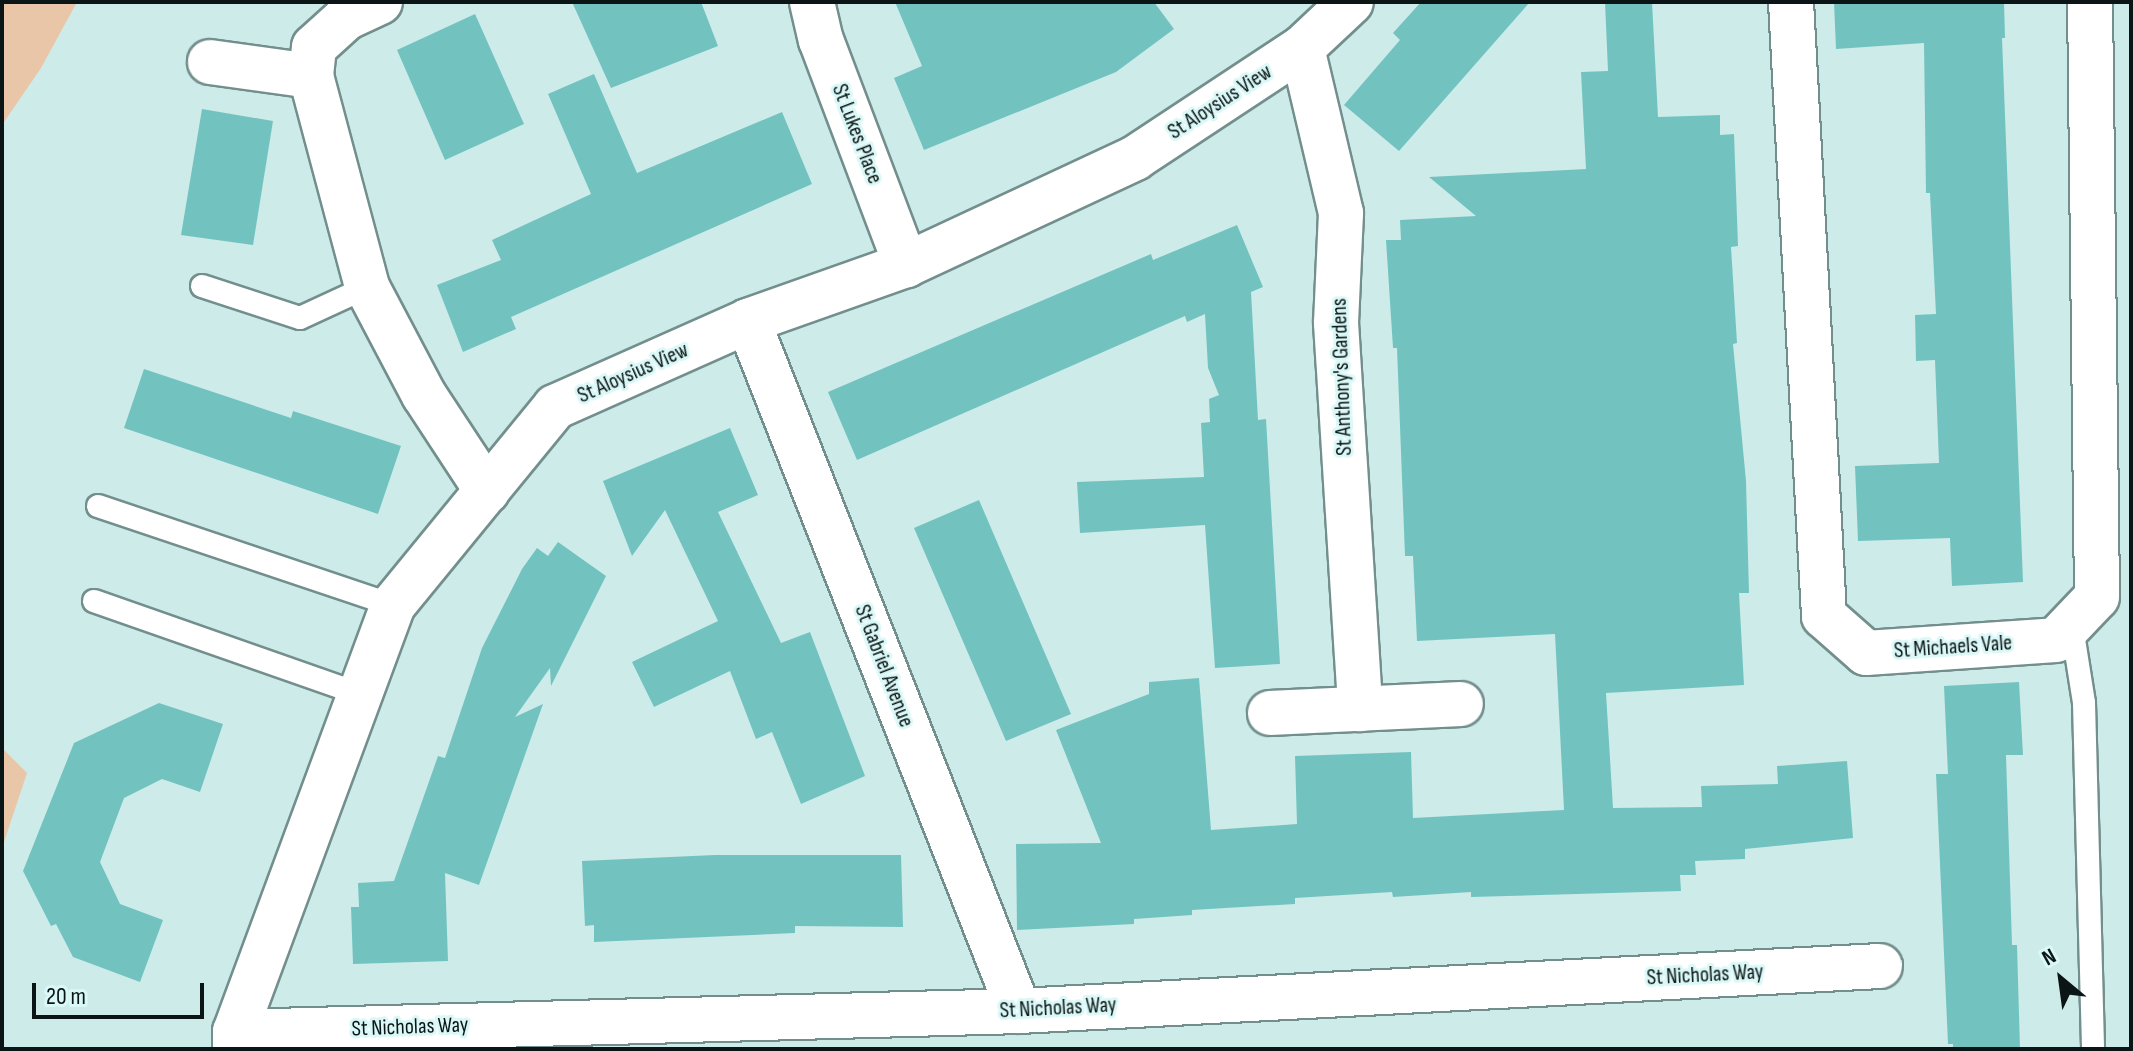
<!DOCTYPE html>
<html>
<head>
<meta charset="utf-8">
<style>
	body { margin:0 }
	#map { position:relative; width:2133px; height:1051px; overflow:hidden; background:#cdebe9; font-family:"Sofia Sans Condensed",sans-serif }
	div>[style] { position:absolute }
	.green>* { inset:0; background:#e9c6a7 }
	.building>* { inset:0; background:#72c3c0 }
	.roads { filter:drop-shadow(2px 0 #738f8d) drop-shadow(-2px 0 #738f8d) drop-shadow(0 2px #738f8d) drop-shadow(0 -2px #738f8d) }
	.service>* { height:22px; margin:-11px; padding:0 11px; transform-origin:11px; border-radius:11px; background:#fff }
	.minor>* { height:44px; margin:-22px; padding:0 22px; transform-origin:22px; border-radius:22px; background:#fff }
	span { translate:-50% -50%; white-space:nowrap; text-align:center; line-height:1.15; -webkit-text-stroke:6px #daf8f7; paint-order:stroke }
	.street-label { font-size:22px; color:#0b1515 }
	.frame { position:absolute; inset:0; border:4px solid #0b1515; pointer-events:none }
	.north { position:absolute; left:2021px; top:939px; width:80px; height:80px; -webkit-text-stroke:6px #daf8f7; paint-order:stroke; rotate:331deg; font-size:22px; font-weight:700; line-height:32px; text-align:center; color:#0b1515 }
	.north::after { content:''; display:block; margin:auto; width:28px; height:36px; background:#0b1515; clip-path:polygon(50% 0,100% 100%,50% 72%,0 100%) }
	.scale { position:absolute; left:32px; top:983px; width:172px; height:36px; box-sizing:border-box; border:4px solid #0b1515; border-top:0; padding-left:10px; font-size:24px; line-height:28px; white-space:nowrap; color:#0b1515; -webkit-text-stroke:6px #daf8f7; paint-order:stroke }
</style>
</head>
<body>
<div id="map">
	<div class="green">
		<div style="clip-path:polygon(2px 2px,77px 2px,41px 68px,2px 125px)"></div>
		<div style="clip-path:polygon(2px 748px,27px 773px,2px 848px)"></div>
	</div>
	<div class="building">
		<div style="clip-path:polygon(572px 2px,701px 2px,718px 46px,611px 88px)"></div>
		<div style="clip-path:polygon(895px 2px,1154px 2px,1174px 29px,1116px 72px,924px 150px,894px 78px,922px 66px)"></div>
		<div style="clip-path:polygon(1421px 2px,1530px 2px,1399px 151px,1344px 105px,1400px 40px,1393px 33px)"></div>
		<div style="clip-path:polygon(1605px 2px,1652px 2px,1658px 117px,1720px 115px,1720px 135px,1734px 134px,1738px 246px,1731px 247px,1737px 343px,1733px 344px,1746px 481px,1749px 593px,1739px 593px,1744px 685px,1606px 693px,1613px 808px,1702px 807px,1701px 786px,1778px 784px,1777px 766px,1847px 761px,1853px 838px,1745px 849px,1745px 859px,1695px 861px,1696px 875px,1680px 875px,1681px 891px,1471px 897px,1471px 892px,1393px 897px,1392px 892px,1295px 898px,1295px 904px,1192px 910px,1192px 915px,1134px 919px,1134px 924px,1017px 930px,1016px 844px,1101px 843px,1056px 730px,1149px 694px,1149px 682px,1199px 678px,1211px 830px,1297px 824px,1295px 756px,1411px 752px,1413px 818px,1564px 810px,1555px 634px,1417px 641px,1413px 556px,1405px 556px,1397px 348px,1393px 348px,1386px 240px,1401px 240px,1400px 220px,1476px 216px,1429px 177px,1586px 169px,1581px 72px,1608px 71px)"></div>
		<div style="clip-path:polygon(1834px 2px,2004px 2px,2005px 38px,2002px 38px,2023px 582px,1952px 586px,1950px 538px,1858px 541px,1855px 466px,1939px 463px,1935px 360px,1916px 361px,1915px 315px,1936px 314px,1930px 193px,1926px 193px,1924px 43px,1836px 49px)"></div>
		<div style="clip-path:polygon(475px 14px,524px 124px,445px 160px,397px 50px)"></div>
		<div style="clip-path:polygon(594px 74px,637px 173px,782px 112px,812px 184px,511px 317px,516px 329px,463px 352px,437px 285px,501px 260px,492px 240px,591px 194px,548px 94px)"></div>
		<div style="clip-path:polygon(202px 109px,273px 121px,253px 245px,181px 235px)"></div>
		<div style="clip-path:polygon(1237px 225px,1263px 287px,1251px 292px,1258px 420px,1266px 419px,1280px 664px,1215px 668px,1205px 525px,1080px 533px,1077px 482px,1204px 477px,1201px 423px,1210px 422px,1209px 399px,1219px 395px,1208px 368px,1205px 314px,1187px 322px,1185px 316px,857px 460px,828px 392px,1151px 254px,1153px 260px)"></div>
		<div style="clip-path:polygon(144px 369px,291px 418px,293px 411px,401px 446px,378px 514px,124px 428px)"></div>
		<div style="clip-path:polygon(730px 428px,758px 495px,718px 512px,781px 643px,810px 632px,865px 776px,801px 804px,772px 732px,756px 739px,730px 671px,654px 707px,632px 662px,718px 621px,665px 510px,632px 556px,603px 481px)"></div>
		<div style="clip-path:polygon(979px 500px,1071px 714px,1006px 741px,914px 528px)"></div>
		<div style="clip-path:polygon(558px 542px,606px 576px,551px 686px,550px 668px,515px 717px,543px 704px,479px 885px,445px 873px,448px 961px,353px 964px,351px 907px,359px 907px,358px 883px,394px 881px,438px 756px,445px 758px,482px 648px,522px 569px,537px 548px,548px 556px)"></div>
		<div style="clip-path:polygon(2019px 682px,2023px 755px,2006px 755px,2012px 945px,2017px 945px,2020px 1049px,1953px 1049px,1953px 1044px,1948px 1044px,1936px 774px,1948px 774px,1944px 686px)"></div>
		<div style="clip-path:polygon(159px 703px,223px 724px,200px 792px,162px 779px,124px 798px,100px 862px,120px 904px,163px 920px,140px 982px,73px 957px,56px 924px,51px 926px,23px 871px,74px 743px)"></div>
		<div style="clip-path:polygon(715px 855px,901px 855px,903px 927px,795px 926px,795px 933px,594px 942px,594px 925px,585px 926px,582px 861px)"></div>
	</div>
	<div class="roads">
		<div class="service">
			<div style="left:202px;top:286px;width:103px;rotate:18.1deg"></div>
			<div style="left:300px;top:318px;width:74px;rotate:-24.8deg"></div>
			<div style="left:98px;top:506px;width:311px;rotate:18.6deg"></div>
			<div style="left:94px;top:601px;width:281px;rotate:19.3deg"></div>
			<div style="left:2072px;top:627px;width:77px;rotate:81deg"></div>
			<div style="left:2084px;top:703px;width:346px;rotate:88.5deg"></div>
		</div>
		<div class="minor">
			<div style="left:380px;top:2px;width:38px;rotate:155deg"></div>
			<div style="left:346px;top:18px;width:43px;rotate:137.8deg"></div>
			<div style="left:314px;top:47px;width:29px;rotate:96deg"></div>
			<div style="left:311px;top:76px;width:218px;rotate:75.1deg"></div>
			<div style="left:367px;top:287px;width:122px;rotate:62.2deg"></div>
			<div style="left:424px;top:395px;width:115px;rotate:56.7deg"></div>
			<div style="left:812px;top:2px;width:39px;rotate:77deg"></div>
			<div style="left:821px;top:40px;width:241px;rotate:69.3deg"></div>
			<div style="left:1791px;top:2px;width:615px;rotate:86.92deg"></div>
			<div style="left:1824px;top:616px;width:56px;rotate:41.4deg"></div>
			<div style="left:1866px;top:653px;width:190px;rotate:-3.9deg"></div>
			<div style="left:2056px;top:640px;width:59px;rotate:-46.4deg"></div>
			<div style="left:2097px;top:597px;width:595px;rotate:-90.67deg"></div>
			<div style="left:1302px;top:48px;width:170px;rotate:76.7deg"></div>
			<div style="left:1341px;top:213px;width:110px;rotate:92.6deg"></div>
			<div style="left:1336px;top:323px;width:387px;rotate:86.4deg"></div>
			<div style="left:210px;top:62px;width:102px;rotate:7.9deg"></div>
			<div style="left:748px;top:321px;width:741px;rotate:68.56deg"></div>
			<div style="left:1270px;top:713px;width:191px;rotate:-2.7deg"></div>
			<div style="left:235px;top:1032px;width:784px;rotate:-1.53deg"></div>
			<div style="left:1019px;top:1011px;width:862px;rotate:-2.99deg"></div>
			<div style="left:235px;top:1049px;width:17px;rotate:-90deg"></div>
			<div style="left:235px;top:1032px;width:455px;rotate:-69.7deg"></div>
			<div style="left:393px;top:605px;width:256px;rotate:-50.7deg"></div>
			<div style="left:555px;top:407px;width:211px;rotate:-24deg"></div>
			<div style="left:748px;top:321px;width:168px;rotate:-19.5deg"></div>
			<div style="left:906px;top:265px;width:253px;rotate:-25deg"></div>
			<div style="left:1135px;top:158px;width:200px;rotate:-33.4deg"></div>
			<div style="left:1302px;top:48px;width:67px;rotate:-43.2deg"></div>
		</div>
	</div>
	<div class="street-label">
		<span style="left:1220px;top:102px;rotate:-33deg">St Aloysius View</span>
		<span style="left:857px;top:134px;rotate:69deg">St Lukes Place</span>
		<span style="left:633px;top:373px;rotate:-24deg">St Aloysius View</span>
		<span style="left:1342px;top:377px;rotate:-92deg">St Anthony's Gardens</span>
		<span style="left:1953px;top:647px;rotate:-4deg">St Michaels Vale</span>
		<span style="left:884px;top:666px;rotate:69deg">St Gabriel Avenue</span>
		<span style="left:1705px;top:975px;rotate:-3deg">St Nicholas Way</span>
		<span style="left:1058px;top:1008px;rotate:-3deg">St Nicholas Way</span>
		<span style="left:410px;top:1027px;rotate:-2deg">St Nicholas Way</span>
	</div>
	<div class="frame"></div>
	<div class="north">N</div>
	<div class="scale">20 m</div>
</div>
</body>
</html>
